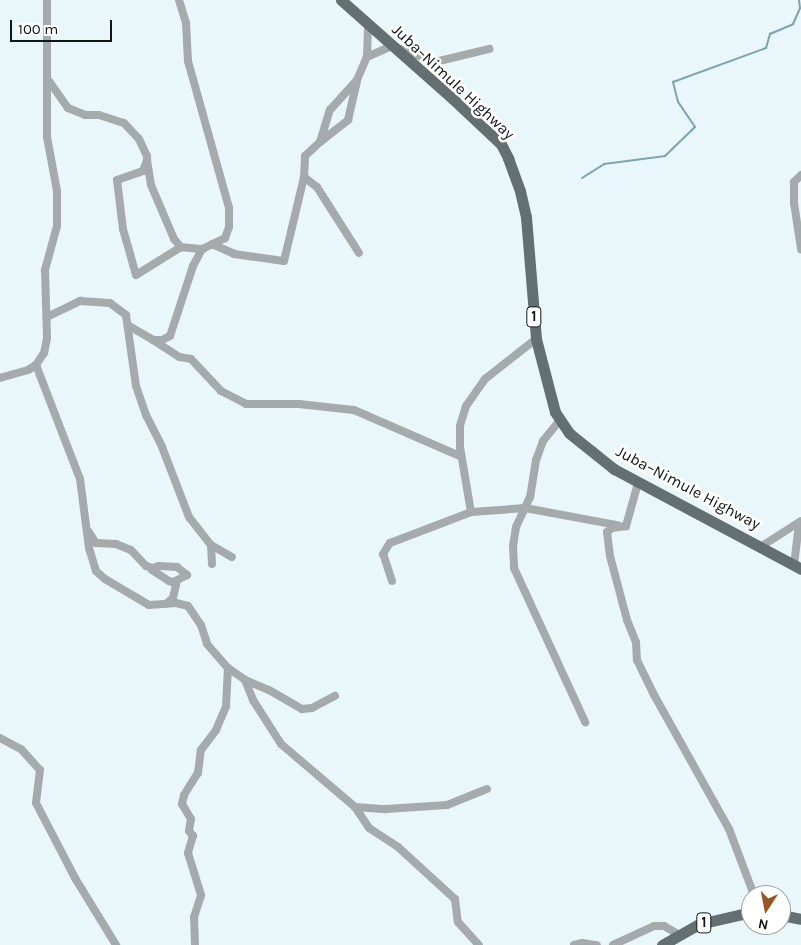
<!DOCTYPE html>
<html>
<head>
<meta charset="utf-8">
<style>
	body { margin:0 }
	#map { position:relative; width:801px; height:945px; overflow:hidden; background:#e9f7fb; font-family:Karla,sans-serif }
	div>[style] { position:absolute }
	.stream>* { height:2px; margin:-1px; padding:0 1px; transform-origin:1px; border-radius:1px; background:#7ca4b1 }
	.minor>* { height:8px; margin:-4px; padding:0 4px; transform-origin:4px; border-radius:4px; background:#a5abad }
	.primary>* { height:11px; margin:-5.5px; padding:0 5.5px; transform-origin:5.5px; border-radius:5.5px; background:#646f72 }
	span { translate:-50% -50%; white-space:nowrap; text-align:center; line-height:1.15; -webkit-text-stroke:5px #fff; paint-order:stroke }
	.shield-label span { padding:1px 4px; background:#fff; border:1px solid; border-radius:4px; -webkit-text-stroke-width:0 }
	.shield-label { font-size:15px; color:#111617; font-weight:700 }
	.street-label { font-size:16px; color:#111617 }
	.north { position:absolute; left:741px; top:885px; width:50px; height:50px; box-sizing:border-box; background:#fff; border:1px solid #a0a2a2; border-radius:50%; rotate:191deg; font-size:14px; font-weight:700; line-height:20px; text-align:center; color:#111617 }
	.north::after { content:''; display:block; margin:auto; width:18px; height:22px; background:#985525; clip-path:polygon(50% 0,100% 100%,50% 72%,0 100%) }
	.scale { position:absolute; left:10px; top:20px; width:102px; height:22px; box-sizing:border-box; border:2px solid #111617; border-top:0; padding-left:6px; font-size:15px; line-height:18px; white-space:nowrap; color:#111617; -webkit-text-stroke:4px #fff; paint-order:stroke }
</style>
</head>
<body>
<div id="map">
	<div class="stream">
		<div style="left:582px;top:178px;width:26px;rotate:-32deg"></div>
		<div style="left:604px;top:164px;width:62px;rotate:-7.5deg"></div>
		<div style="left:665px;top:156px;width:42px;rotate:-44deg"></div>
		<div style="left:695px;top:127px;width:30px;rotate:-124deg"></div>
		<div style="left:678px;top:102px;width:21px;rotate:-104deg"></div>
		<div style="left:673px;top:82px;width:99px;rotate:-20.1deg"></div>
		<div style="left:766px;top:48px;width:15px;rotate:-74deg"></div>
		<div style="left:770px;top:34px;width:25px;rotate:-23deg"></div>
		<div style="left:793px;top:24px;width:17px;rotate:-66deg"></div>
		<div style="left:800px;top:8px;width:8px;rotate:-97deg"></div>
	</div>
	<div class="minor">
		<div style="left:47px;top:0;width:137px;rotate:90deg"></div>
		<div style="left:47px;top:137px;width:55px;rotate:79.5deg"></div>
		<div style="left:57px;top:191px;width:35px;rotate:90deg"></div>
		<div style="left:57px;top:226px;width:46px;rotate:105.3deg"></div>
		<div style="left:45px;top:270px;width:68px;rotate:88.3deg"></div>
		<div style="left:47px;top:338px;width:15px;rotate:101deg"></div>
		<div style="left:44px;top:353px;width:14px;rotate:124deg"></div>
		<div style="left:36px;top:365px;width:122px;rotate:68.9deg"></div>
		<div style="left:80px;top:479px;width:70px;rotate:82.6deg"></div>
		<div style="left:89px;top:548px;width:24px;rotate:73deg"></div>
		<div style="left:96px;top:571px;width:12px;rotate:42deg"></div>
		<div style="left:105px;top:579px;width:51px;rotate:30.6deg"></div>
		<div style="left:149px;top:605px;width:27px;rotate:-4deg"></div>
		<div style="left:176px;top:603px;width:12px;rotate:14deg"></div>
		<div style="left:188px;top:606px;width:23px;rotate:56deg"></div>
		<div style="left:201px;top:625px;width:20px;rotate:72deg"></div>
		<div style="left:207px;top:644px;width:32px;rotate:49deg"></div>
		<div style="left:228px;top:668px;width:21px;rotate:35deg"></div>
		<div style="left:245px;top:680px;width:22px;rotate:68deg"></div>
		<div style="left:253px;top:700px;width:52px;rotate:57.5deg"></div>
		<div style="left:281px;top:744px;width:97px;rotate:40.4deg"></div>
		<div style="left:355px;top:807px;width:31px;rotate:4deg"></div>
		<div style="left:386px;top:809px;width:61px;rotate:-3.8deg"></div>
		<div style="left:447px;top:805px;width:43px;rotate:-21.8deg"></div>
		<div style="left:179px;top:0;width:24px;rotate:73deg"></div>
		<div style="left:186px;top:23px;width:38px;rotate:87deg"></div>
		<div style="left:188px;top:61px;width:153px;rotate:74.4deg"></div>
		<div style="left:229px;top:208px;width:19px;rotate:90deg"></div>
		<div style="left:229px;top:227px;width:12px;rotate:110deg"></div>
		<div style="left:225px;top:238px;width:25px;rotate:154deg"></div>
		<div style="left:202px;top:249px;width:21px;rotate:-175deg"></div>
		<div style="left:367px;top:57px;width:33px;rotate:-88deg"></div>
		<div style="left:49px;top:81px;width:33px;rotate:55deg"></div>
		<div style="left:68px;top:108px;width:18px;rotate:22deg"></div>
		<div style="left:85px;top:115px;width:14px"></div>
		<div style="left:99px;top:115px;width:26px;rotate:18deg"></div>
		<div style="left:124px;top:123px;width:22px;rotate:47deg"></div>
		<div style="left:139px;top:139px;width:19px;rotate:65deg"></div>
		<div style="left:147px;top:156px;width:4px;rotate:90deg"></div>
		<div style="left:147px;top:160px;width:25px;rotate:81deg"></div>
		<div style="left:151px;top:185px;width:59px;rotate:66.9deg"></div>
		<div style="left:174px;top:239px;width:11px;rotate:49deg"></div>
		<div style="left:181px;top:247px;width:53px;rotate:148.1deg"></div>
		<div style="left:136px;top:275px;width:48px;rotate:-105.8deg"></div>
		<div style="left:123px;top:229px;width:49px;rotate:-97deg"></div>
		<div style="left:117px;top:180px;width:28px;rotate:-19deg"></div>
		<div style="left:143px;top:171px;width:12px;rotate:-70deg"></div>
		<div style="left:320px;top:142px;width:36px;rotate:-38deg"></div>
		<div style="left:348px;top:120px;width:39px;rotate:-77deg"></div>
		<div style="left:801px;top:175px;width:10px;rotate:135deg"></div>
		<div style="left:794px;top:182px;width:21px;rotate:90deg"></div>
		<div style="left:794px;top:203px;width:47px;rotate:81.3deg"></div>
		<div style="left:304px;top:177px;width:16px;rotate:38deg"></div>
		<div style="left:317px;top:187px;width:78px;rotate:57.5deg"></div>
		<div style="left:212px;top:244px;width:24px;rotate:24deg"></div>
		<div style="left:234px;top:254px;width:50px;rotate:8deg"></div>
		<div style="left:284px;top:261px;width:86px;rotate:-76.6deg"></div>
		<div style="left:304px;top:177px;width:21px;rotate:-87deg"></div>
		<div style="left:305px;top:156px;width:21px;rotate:-43deg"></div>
		<div style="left:320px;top:142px;width:34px;rotate:-73deg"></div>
		<div style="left:330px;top:110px;width:40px;rotate:-48deg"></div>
		<div style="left:357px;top:80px;width:25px;rotate:-67deg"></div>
		<div style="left:367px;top:57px;width:27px;rotate:-24deg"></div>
		<div style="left:392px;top:46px;width:46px;rotate:20.4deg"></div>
		<div style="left:435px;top:62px;width:56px;rotate:-13.5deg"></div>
		<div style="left:47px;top:317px;width:37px;rotate:-26deg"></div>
		<div style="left:80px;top:301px;width:30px;rotate:4deg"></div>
		<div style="left:110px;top:303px;width:20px;rotate:37deg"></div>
		<div style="left:126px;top:315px;width:72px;rotate:82deg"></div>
		<div style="left:136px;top:386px;width:31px;rotate:71deg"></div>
		<div style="left:146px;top:415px;width:36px;rotate:63deg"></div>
		<div style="left:162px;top:447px;width:75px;rotate:68.9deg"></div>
		<div style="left:189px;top:517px;width:36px;rotate:52deg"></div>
		<div style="left:211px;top:545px;width:24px;rotate:30deg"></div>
		<div style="left:129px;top:326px;width:28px;rotate:30deg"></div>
		<div style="left:153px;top:340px;width:9px"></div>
		<div style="left:162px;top:340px;width:9px;rotate:-27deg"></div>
		<div style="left:170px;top:336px;width:74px;rotate:-71.8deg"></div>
		<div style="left:193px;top:266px;width:19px;rotate:-62deg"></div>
		<div style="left:536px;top:339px;width:65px;rotate:141.9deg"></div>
		<div style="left:485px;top:379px;width:33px;rotate:125deg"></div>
		<div style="left:466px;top:406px;width:21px;rotate:107deg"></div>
		<div style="left:460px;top:426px;width:21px;rotate:90deg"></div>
		<div style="left:460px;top:447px;width:66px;rotate:80.4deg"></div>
		<div style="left:471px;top:512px;width:54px;rotate:-4.2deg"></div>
		<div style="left:525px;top:508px;width:94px;rotate:10.5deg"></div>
		<div style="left:153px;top:340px;width:31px;rotate:33deg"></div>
		<div style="left:179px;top:357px;width:12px;rotate:9deg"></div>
		<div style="left:191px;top:359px;width:44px;rotate:46.8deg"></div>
		<div style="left:221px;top:391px;width:28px;rotate:27deg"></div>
		<div style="left:246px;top:404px;width:53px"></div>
		<div style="left:299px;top:404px;width:55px;rotate:6.2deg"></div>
		<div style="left:354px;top:410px;width:116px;rotate:23.5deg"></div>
		<div style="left:0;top:378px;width:29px;rotate:-16deg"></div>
		<div style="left:28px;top:370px;width:9px;rotate:-32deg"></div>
		<div style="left:560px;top:420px;width:27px;rotate:129deg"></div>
		<div style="left:543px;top:441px;width:20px;rotate:110deg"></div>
		<div style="left:536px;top:460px;width:37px;rotate:99deg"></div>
		<div style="left:530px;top:497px;width:33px;rotate:115deg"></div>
		<div style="left:516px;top:527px;width:19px;rotate:99deg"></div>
		<div style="left:513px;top:546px;width:22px;rotate:87deg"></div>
		<div style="left:514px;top:568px;width:170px;rotate:65.2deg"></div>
		<div style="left:638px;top:483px;width:45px;rotate:105.6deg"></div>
		<div style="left:626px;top:526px;width:14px;rotate:172deg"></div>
		<div style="left:612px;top:528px;width:6px;rotate:141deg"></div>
		<div style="left:607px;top:532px;width:24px;rotate:83deg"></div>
		<div style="left:610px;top:556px;width:66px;rotate:75.1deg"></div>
		<div style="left:627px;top:620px;width:24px;rotate:68deg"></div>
		<div style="left:636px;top:642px;width:18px;rotate:87deg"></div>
		<div style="left:637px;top:660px;width:37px;rotate:64deg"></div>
		<div style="left:653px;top:693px;width:156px;rotate:60.8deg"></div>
		<div style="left:729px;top:829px;width:71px;rotate:69.3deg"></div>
		<div style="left:89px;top:532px;width:13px;rotate:58deg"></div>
		<div style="left:96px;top:543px;width:20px;rotate:3deg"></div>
		<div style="left:116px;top:544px;width:16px;rotate:22deg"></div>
		<div style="left:131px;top:550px;width:22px;rotate:47deg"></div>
		<div style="left:146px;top:566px;width:7px;rotate:16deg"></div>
		<div style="left:153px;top:568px;width:6px;rotate:-18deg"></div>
		<div style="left:159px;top:566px;width:18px;rotate:3deg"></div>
		<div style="left:177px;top:567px;width:13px;rotate:39deg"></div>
		<div style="left:187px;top:575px;width:16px;rotate:153deg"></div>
		<div style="left:173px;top:582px;width:4px;rotate:-166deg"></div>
		<div style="left:169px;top:581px;width:20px;rotate:-147deg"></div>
		<div style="left:152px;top:570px;width:2px;rotate:-63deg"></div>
		<div style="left:211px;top:545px;width:19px;rotate:87deg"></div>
		<div style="left:762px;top:546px;width:46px;rotate:-32.7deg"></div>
		<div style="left:794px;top:565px;width:41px;rotate:-83deg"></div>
		<div style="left:392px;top:581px;width:28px;rotate:-108deg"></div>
		<div style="left:383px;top:554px;width:13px;rotate:-58deg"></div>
		<div style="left:390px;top:543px;width:87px;rotate:-20.9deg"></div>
		<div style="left:166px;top:604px;width:9px;rotate:-41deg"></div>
		<div style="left:173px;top:598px;width:18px;rotate:-77deg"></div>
		<div style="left:245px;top:680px;width:26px;rotate:23deg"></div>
		<div style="left:269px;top:690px;width:38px;rotate:30deg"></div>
		<div style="left:302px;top:709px;width:10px;rotate:-6deg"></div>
		<div style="left:312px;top:708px;width:26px;rotate:-28deg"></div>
		<div style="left:0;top:738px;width:24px;rotate:28deg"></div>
		<div style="left:21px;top:749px;width:28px;rotate:48deg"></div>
		<div style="left:40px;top:770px;width:33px;rotate:97deg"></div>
		<div style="left:36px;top:803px;width:85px;rotate:62.5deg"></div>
		<div style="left:75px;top:878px;width:79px;rotate:58.5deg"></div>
		<div style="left:355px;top:807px;width:25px;rotate:56deg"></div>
		<div style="left:369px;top:828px;width:35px;rotate:33deg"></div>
		<div style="left:398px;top:847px;width:77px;rotate:42.4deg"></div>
		<div style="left:455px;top:899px;width:23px;rotate:83deg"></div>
		<div style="left:458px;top:922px;width:31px;rotate:48deg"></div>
		<div style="left:195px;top:945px;width:28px;rotate:-92deg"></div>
		<div style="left:194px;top:917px;width:23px;rotate:-72deg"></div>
		<div style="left:201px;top:895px;width:44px;rotate:-107.2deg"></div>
		<div style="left:188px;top:853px;width:18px;rotate:-74deg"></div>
		<div style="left:193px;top:836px;width:6px;rotate:-129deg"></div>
		<div style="left:189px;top:831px;width:12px;rotate:-81deg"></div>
		<div style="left:191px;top:819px;width:17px;rotate:-121deg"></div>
		<div style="left:182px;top:804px;width:9px;rotate:-77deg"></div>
		<div style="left:184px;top:795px;width:26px;rotate:-58deg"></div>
		<div style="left:198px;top:773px;width:23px;rotate:-83deg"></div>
		<div style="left:201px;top:750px;width:25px;rotate:-53deg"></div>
		<div style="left:216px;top:730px;width:26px;rotate:-67deg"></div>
		<div style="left:226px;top:706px;width:38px;rotate:-87deg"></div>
		<div style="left:574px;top:945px;width:8px;rotate:-14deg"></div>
		<div style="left:582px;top:943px;width:15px;rotate:8deg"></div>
		<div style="left:613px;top:945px;width:45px;rotate:-24.9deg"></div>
		<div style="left:654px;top:926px;width:10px"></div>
		<div style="left:664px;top:926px;width:16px;rotate:30deg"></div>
	</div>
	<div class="primary">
		<div style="left:341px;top:0;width:149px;rotate:41.5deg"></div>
		<div style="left:453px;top:99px;width:66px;rotate:43.2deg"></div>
		<div style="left:501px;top:144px;width:16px;rotate:63deg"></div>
		<div style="left:508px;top:158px;width:35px;rotate:70deg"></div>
		<div style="left:520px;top:191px;width:27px;rotate:77deg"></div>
		<div style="left:526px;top:217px;width:122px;rotate:85.3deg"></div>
		<div style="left:536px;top:339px;width:75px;rotate:75.4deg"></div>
		<div style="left:555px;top:412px;width:25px;rotate:56deg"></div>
		<div style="left:569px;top:433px;width:58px;rotate:38.7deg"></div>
		<div style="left:614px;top:469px;width:212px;rotate:28.1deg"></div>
		<div style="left:781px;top:915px;width:20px;rotate:11deg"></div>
		<div style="left:662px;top:945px;width:43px;rotate:-29.6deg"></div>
		<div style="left:699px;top:924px;width:53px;rotate:-13deg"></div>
	</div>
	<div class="shield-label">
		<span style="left:534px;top:317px">1</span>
		<span style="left:704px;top:923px">1</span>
	</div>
	<div class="street-label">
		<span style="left:453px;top:82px;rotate:43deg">Juba–Nimule Highway</span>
		<span style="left:688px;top:488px;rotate:28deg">Juba–Nimule Highway</span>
	</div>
	<div class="north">N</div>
	<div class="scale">100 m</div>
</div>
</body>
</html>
